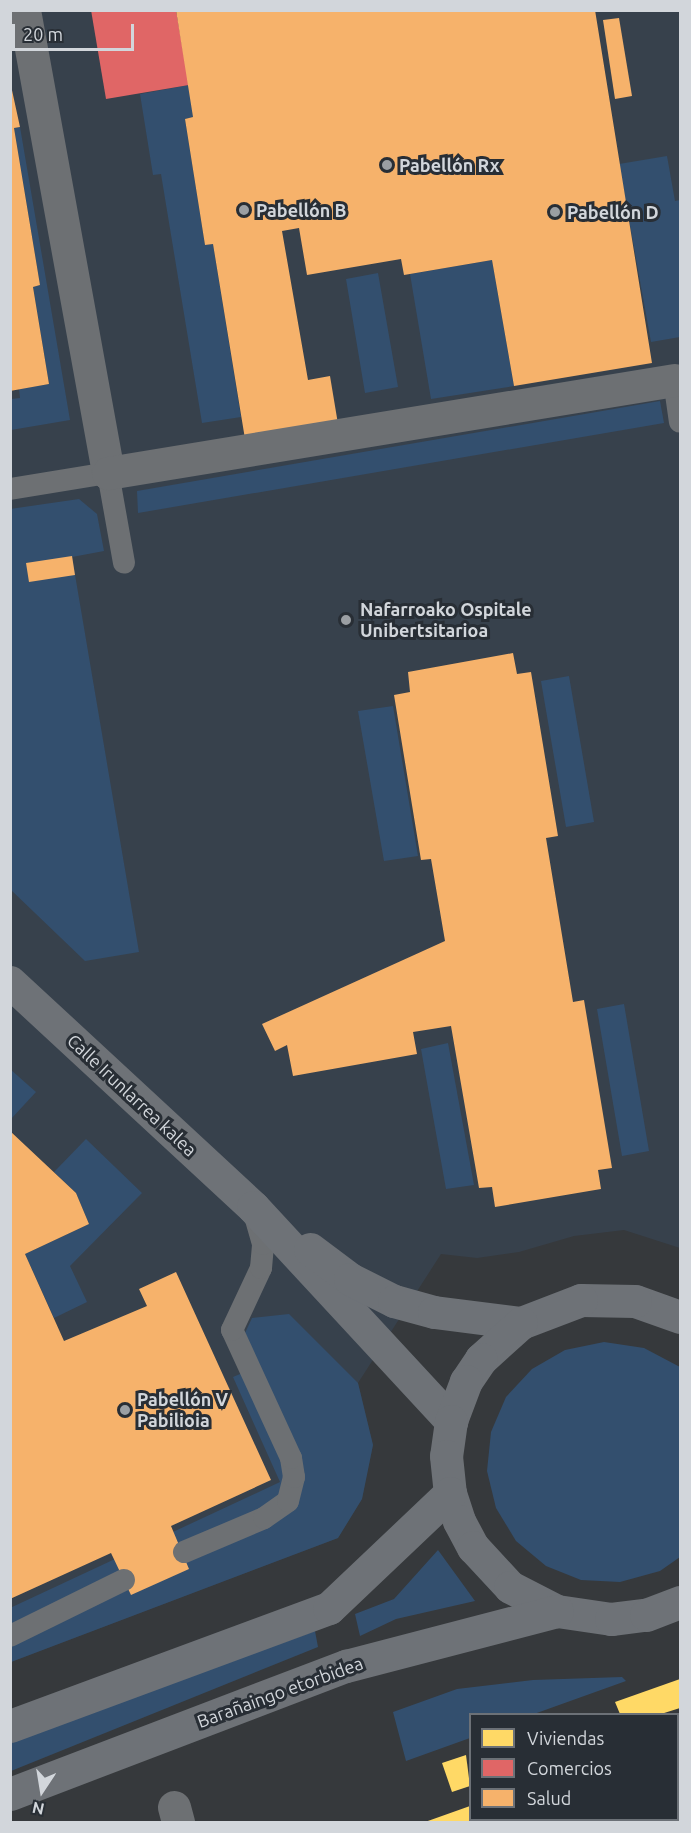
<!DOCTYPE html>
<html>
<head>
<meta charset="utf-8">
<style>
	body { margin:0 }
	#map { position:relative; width:691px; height:1833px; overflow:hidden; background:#36393c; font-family:Ubuntu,sans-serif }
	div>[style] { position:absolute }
	.built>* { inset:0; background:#37414c }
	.green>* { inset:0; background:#334f6e }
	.homes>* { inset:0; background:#ffd966 }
	.shops>* { inset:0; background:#e06666 }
	.health>* { inset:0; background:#f6b26b }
	.lane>* { height:22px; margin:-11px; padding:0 11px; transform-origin:11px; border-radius:11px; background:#6d7073 }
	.street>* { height:33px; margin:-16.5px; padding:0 16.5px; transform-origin:16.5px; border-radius:16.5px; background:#6d7073 }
	.secondary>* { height:33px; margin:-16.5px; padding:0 16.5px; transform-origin:16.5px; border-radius:16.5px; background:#6e7277 }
	.dots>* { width:16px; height:16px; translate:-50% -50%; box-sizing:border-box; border:3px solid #282e35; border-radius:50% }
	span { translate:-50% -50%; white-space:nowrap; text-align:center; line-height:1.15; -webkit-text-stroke:6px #282e35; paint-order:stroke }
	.poi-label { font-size:18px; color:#d2d6db; font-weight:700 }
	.left { translate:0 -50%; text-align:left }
	.street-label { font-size:18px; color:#d2d6db }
	.frame { position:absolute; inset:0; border:12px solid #d2d6db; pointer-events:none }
	.legend { position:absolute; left:469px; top:1713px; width:210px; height:108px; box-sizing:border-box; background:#282e35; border:2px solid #6c7177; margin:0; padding:8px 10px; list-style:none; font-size:18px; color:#d2d6db }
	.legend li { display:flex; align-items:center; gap:12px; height:30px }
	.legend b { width:30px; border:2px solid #6c7177 }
	.north { position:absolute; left:12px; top:1761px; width:60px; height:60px; -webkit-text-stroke:4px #282e35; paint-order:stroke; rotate:192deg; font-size:16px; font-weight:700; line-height:24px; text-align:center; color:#d2d6db }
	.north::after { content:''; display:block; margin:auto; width:21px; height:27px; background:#d2d6db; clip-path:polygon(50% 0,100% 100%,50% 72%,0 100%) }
	.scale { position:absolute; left:12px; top:24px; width:122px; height:27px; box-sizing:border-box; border:3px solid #d2d6db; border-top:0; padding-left:8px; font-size:18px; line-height:21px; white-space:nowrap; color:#d2d6db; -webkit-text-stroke:4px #282e35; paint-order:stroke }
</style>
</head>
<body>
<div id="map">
	<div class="built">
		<div style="clip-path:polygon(11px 11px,680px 11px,680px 1248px,624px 1230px,574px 1236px,519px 1252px,477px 1258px,441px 1254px,358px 1383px,373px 1445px,362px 1499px,338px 1538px,11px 1662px)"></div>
	</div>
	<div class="green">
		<div style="clip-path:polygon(189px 85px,193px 117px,185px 119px,205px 245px,213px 244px,241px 417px,202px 423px,161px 174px,153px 175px,140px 94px)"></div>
		<div style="clip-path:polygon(20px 127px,70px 420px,11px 430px,11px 399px,20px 398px,19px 389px,49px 384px,33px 287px,40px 285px,14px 128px)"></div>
		<div style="clip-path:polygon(667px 156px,675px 201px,680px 200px,680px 337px,651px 342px,619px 164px)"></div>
		<div style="clip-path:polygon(492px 260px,514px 386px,431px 399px,410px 274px)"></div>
		<div style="clip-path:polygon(378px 273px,398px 387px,365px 393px,346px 279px)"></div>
		<div style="clip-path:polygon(660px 401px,664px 423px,138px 513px,137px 491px)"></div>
		<div style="clip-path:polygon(79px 499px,97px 514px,104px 551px,72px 557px,139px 952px,85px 961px,11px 890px,10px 509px)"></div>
		<div style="clip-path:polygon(569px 676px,594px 822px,566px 827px,541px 681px)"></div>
		<div style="clip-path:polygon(393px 706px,418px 856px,384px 861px,358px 711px)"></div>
		<div style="clip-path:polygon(624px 1004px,649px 1151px,622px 1156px,597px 1009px)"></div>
		<div style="clip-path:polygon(448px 1043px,474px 1185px,446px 1189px,421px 1049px)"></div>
		<div style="clip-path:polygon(10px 1069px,36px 1092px,11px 1119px,10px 1119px)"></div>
		<div style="clip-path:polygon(86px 1139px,142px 1193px,70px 1266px,87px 1302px,54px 1318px,25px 1254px,89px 1224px,76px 1193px,54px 1172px)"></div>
		<div style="clip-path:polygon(289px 1314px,358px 1383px,373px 1445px,362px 1499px,338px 1538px,11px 1662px,10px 1608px,280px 1482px,233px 1377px,259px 1366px,245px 1333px,252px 1318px)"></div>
		<div style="clip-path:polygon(604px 1342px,644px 1348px,680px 1367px,680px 1557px,660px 1571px,620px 1582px,581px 1580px,546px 1566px,516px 1541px,496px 1508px,487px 1471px,491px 1432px,506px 1397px,532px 1369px,565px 1350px)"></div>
		<div style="clip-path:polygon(438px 1550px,475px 1601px,396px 1619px,360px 1636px,355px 1614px,394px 1599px)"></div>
		<div style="clip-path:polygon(315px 1631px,318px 1647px,11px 1771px,11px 1741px)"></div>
		<div style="clip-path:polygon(622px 1677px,626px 1681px,534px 1714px,470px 1714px,470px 1738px,406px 1761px,393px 1712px,457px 1689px,533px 1680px)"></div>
	</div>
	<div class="homes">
		<div style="clip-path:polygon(680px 1679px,680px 1708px,661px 1714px,620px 1714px,615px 1702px)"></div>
		<div style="clip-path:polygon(680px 1734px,680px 1822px,425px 1822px,470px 1806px,470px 1820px,678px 1820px)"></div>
		<div style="clip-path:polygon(466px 1755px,470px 1786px,452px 1792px,442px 1763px)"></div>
	</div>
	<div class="shops">
		<div style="clip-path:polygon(91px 10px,176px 10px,189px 85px,106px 99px)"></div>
	</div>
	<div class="health">
		<div style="clip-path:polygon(176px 10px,595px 10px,652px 363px,514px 386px,492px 260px,404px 275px,401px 259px,307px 275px,299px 228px,282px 231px,308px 380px,330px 376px,338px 424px,245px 439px,213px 244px,205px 245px,185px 119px,193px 117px)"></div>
		<div style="clip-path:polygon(619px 18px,632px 96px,615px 99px,603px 20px)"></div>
		<div style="clip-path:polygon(10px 81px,20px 127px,14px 128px,40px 285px,33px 287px,49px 384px,10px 391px)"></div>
		<div style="clip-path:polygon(72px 556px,75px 575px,29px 582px,26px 563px)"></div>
		<div style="clip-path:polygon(513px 653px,517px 674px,531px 672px,558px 836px,546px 838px,573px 1002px,584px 1000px,612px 1168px,598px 1170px,601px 1189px,495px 1207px,492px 1187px,479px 1188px,451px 1026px,413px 1032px,417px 1054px,293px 1076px,287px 1045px,275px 1051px,262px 1024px,445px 941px,431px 859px,421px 860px,394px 695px,410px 692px,408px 672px)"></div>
		<div style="clip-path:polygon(10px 1131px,76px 1193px,89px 1224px,25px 1254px,64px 1341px,147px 1306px,139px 1289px,176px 1272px,271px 1480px,171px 1526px,189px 1569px,131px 1595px,111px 1553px,10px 1599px)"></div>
	</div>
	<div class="lane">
		<div style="left:680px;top:379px;width:6px;rotate:171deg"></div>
		<div style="left:674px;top:380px;width:42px;rotate:81.9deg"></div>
		<div style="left:10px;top:489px;width:99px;rotate:-9.3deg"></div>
		<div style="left:108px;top:473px;width:91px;rotate:79.9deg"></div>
		<div style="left:184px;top:1552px;width:87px;rotate:-23deg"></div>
		<div style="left:264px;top:1518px;width:29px;rotate:-35deg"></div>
		<div style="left:288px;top:1501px;width:25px;rotate:-76deg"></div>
		<div style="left:294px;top:1477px;width:19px;rotate:-99deg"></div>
		<div style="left:291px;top:1458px;width:141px;rotate:-114.7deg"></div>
		<div style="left:232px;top:1330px;width:68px;rotate:-64.9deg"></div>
		<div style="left:261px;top:1268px;width:24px;rotate:-85deg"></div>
		<div style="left:263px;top:1244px;width:33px;rotate:-106deg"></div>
		<div style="left:10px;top:1636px;width:127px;rotate:-26.2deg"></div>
	</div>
	<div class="street">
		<div style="left:24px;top:10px;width:471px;rotate:79.7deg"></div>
		<div style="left:108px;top:473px;width:574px;rotate:-9.33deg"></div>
		<div style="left:174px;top:1807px;width:16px;rotate:75deg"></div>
	</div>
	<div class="secondary">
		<div style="left:10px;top:982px;width:331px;rotate:42.8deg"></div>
		<div style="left:253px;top:1207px;width:292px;rotate:47.2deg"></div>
		<div style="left:310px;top:1249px;width:50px;rotate:36.9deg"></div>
		<div style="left:350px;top:1279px;width:49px;rotate:26.6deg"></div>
		<div style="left:394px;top:1301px;width:41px;rotate:15.4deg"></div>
		<div style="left:434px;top:1312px;width:88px;rotate:7.2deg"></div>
		<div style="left:680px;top:1317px;width:48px;rotate:-160.4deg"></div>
		<div style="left:635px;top:1301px;width:54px;rotate:-178.9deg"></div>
		<div style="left:581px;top:1300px;width:64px;rotate:159deg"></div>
		<div style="left:521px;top:1323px;width:54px;rotate:138deg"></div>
		<div style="left:481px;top:1359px;width:27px;rotate:124deg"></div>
		<div style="left:466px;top:1381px;width:43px;rotate:110.6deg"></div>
		<div style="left:451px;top:1421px;width:35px;rotate:98deg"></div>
		<div style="left:446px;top:1456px;width:37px;rotate:84deg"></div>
		<div style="left:450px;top:1493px;width:29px;rotate:72deg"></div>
		<div style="left:459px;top:1521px;width:30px;rotate:62deg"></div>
		<div style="left:473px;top:1547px;width:54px;rotate:47.2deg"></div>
		<div style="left:510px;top:1587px;width:53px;rotate:27.1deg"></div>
		<div style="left:557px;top:1611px;width:55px;rotate:8.4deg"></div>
		<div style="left:611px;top:1619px;width:35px;rotate:-7deg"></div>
		<div style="left:646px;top:1615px;width:36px;rotate:-21deg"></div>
		<div style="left:10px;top:1726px;width:340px;rotate:-20.3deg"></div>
		<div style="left:329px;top:1608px;width:167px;rotate:-43.5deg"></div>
		<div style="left:10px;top:1794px;width:360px;rotate:-20.9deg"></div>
		<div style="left:346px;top:1666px;width:218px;rotate:-14.6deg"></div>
	</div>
	<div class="dots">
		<div style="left:387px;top:165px;background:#9b9fa3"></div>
		<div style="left:244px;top:210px;background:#9b9fa3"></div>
		<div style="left:555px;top:212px;background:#9b9fa3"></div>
		<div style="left:346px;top:620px;background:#9b9fa3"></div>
		<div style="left:125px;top:1410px;background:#9b9fa3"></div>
	</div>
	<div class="poi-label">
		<span class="left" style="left:399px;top:165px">Pabellón Rx</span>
		<span class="left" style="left:256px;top:210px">Pabellón B</span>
		<span class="left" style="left:567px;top:212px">Pabellón D</span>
		<span class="left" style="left:360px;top:620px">Nafarroako Ospitale<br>Unibertsitarioa</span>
		<span class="left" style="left:137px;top:1410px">Pabellón V<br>Pabilioia</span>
	</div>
	<div class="street-label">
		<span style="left:132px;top:1095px;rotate:43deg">Calle Irunlarrea kalea</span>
		<span style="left:280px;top:1692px;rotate:-20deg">Barañaingo etorbidea</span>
	</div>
	<div class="frame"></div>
	<ul class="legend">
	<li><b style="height:16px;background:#ffd966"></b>Viviendas</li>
	<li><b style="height:16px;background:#e06666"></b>Comercios</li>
	<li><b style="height:16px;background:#f6b26b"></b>Salud</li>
	</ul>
	<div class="north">N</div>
	<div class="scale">20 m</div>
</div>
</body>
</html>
